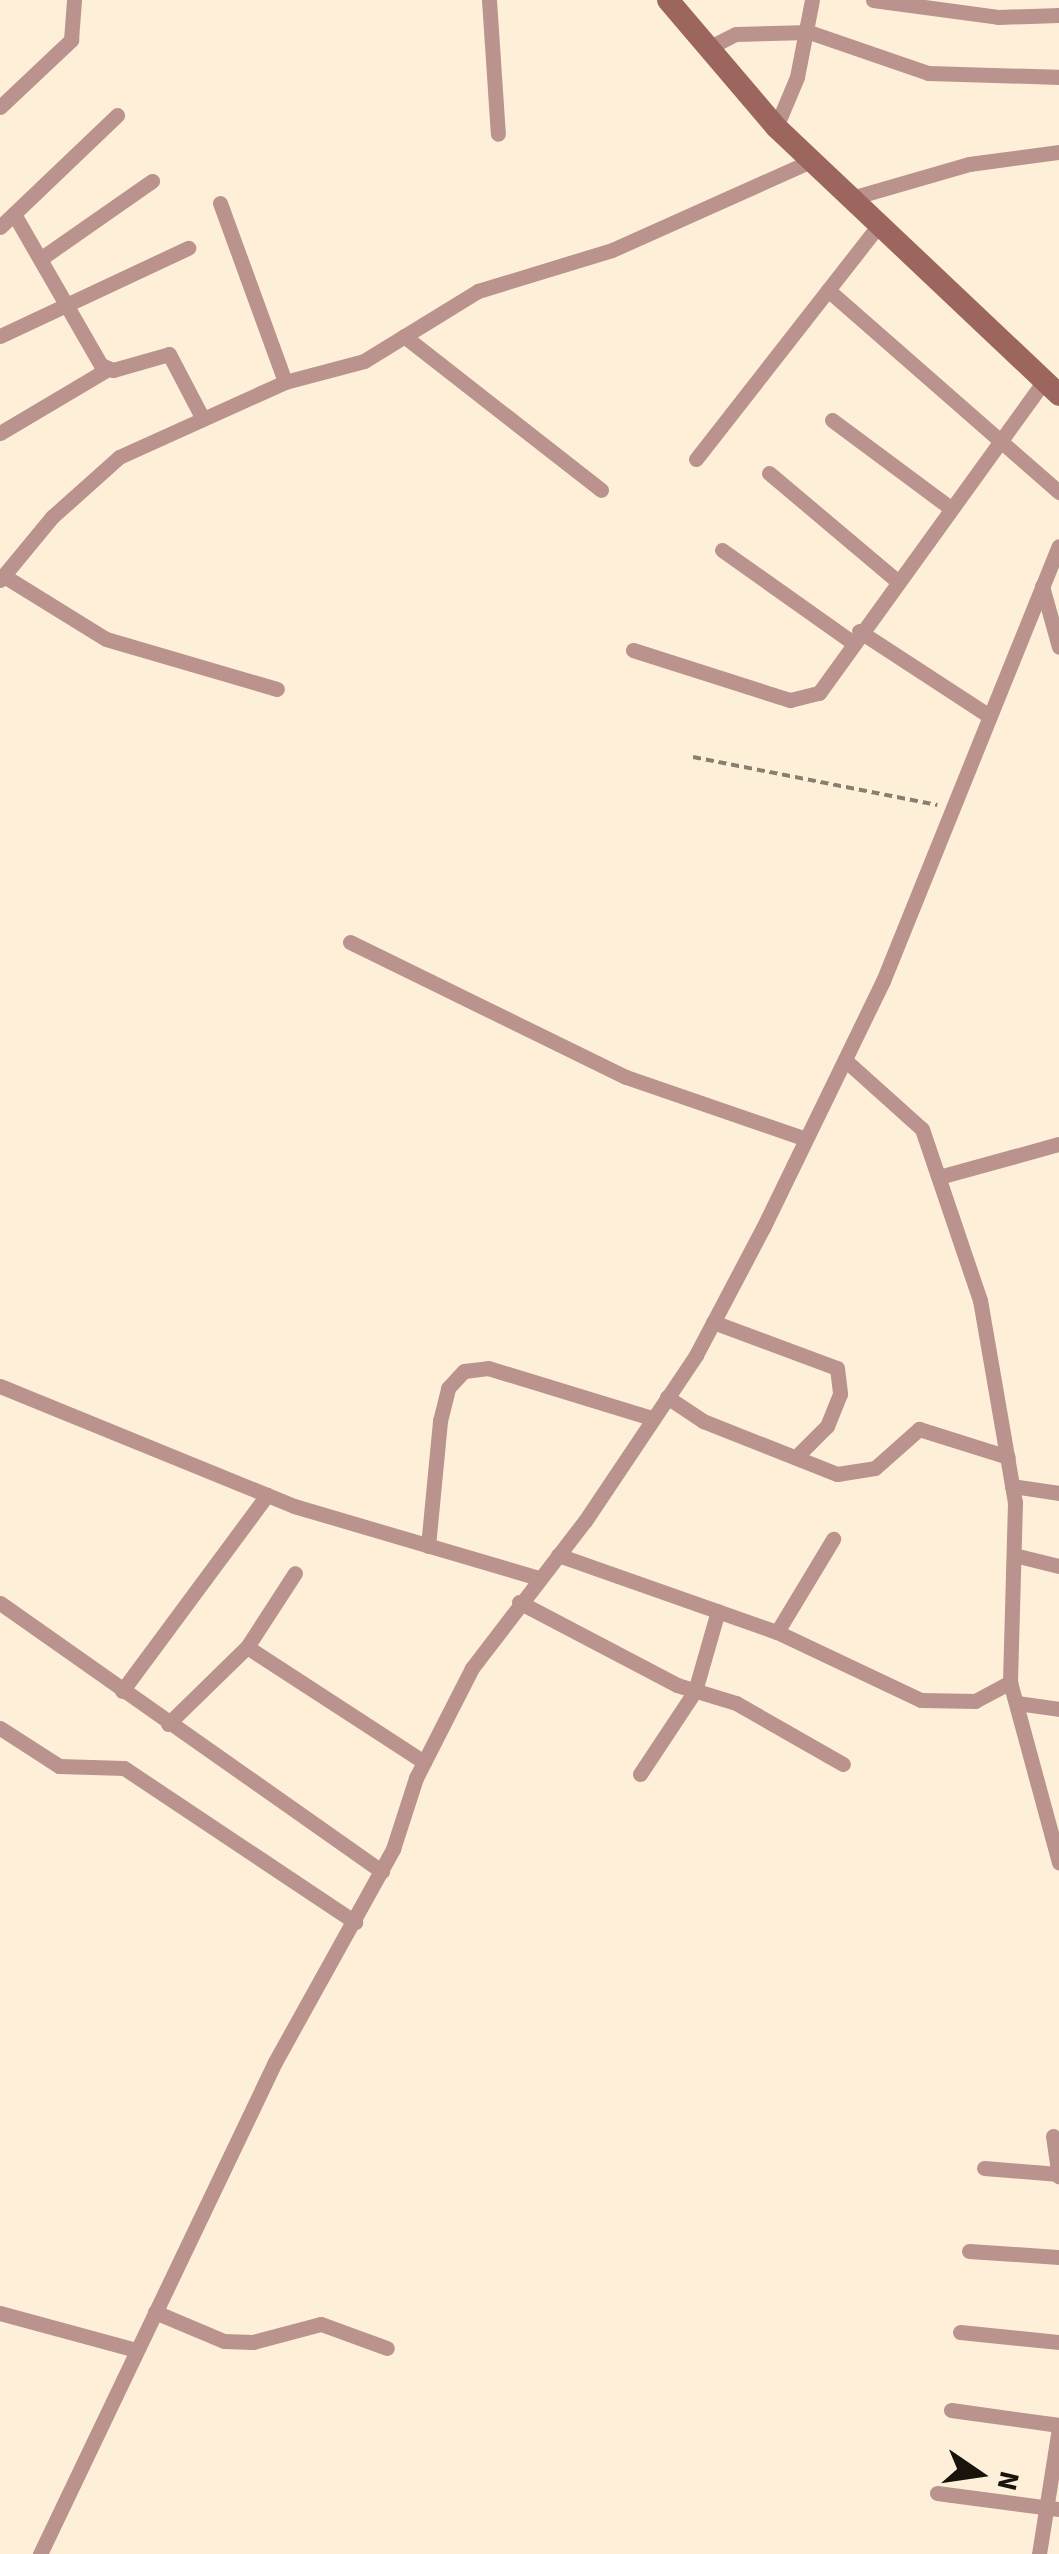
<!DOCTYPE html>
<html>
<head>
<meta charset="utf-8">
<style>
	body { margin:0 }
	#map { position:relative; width:1059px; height:2554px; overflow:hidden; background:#fef0d8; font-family:"Source Sans 3",sans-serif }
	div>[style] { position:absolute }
	.path>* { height:4px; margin-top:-2px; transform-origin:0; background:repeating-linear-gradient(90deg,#897f70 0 8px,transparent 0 13px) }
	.street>* { height:15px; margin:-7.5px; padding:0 7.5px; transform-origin:7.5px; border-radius:7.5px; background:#ba938e }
	.secondary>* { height:22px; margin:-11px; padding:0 11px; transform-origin:11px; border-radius:11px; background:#9c655e }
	span { translate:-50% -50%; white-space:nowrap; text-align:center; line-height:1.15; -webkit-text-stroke:10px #fef0d8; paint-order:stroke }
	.north { position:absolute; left:929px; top:2424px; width:100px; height:100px; -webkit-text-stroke:8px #fef0d8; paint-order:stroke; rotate:103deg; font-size:28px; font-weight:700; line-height:40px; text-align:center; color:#18130b }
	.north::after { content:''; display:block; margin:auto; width:35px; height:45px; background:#18130b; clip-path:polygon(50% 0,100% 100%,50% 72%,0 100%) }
</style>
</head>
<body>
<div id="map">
	<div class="path">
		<div style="left:693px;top:757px;width:249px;rotate:11.1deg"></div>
	</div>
	<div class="street">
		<div style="left:489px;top:0;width:134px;rotate:86.2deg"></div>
		<div style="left:873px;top:0;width:126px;rotate:7.7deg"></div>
		<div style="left:998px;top:17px;width:61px;rotate:-1.9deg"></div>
		<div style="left:708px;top:48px;width:31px;rotate:-27deg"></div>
		<div style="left:736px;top:34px;width:73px;rotate:-1.6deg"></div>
		<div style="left:809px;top:32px;width:126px;rotate:19deg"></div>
		<div style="left:928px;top:73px;width:131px;rotate:1.7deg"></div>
		<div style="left:0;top:107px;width:98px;rotate:-43.3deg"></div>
		<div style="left:71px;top:40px;width:40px;rotate:-85.7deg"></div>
		<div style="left:776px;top:127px;width:54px;rotate:-67.2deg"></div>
		<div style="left:797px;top:77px;width:78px;rotate:-79deg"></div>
		<div style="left:848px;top:199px;width:126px;rotate:-16.1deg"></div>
		<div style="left:969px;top:164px;width:91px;rotate:-7.6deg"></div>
		<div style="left:220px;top:203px;width:190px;rotate:70deg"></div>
		<div style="left:14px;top:214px;width:174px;rotate:60.1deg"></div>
		<div style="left:101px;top:365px;width:13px;rotate:23deg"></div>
		<div style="left:113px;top:370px;width:58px;rotate:-15.9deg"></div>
		<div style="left:169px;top:354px;width:73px;rotate:62.4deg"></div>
		<div style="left:0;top:227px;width:162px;rotate:-43.7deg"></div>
		<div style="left:43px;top:257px;width:133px;rotate:-34.9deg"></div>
		<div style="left:828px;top:290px;width:307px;rotate:41.2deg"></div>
		<div style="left:0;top:336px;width:208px;rotate:-25.1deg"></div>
		<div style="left:404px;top:336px;width:250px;rotate:38deg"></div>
		<div style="left:832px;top:420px;width:146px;rotate:36.6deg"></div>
		<div style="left:0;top:433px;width:123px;rotate:-30.7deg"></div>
		<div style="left:696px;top:459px;width:294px;rotate:-52deg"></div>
		<div style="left:769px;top:473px;width:166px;rotate:40.1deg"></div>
		<div style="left:722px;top:550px;width:159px;rotate:35.3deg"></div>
		<div style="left:4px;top:576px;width:120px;rotate:31.7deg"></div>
		<div style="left:106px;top:639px;width:178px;rotate:16.3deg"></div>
		<div style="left:0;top:580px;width:82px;rotate:-50.5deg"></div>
		<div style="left:52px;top:517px;width:90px;rotate:-41.8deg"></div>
		<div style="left:119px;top:457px;width:182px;rotate:-24.3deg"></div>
		<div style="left:285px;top:382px;width:82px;rotate:-14.9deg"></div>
		<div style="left:364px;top:361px;width:134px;rotate:-31.6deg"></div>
		<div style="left:478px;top:291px;width:140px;rotate:-17deg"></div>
		<div style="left:612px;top:250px;width:218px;rotate:-24.1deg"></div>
		<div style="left:1042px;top:586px;width:63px;rotate:74.4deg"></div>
		<div style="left:859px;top:631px;width:154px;rotate:33.1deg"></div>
		<div style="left:633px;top:650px;width:165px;rotate:17.7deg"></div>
		<div style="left:790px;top:700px;width:30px;rotate:-14deg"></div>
		<div style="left:819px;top:693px;width:385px;rotate:-54.2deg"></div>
		<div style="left:350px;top:942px;width:307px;rotate:26.1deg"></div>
		<div style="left:626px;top:1077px;width:190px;rotate:19deg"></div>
		<div style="left:845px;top:1060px;width:103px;rotate:41.9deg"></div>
		<div style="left:922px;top:1129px;width:181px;rotate:71.3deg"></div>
		<div style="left:980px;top:1300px;width:205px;rotate:80.2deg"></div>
		<div style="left:1015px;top:1502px;width:180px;rotate:91.6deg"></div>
		<div style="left:1010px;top:1682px;width:187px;rotate:74.8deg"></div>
		<div style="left:939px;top:1177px;width:124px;rotate:-15.4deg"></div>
		<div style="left:713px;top:1322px;width:132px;rotate:20.4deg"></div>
		<div style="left:837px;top:1368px;width:26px;rotate:83deg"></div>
		<div style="left:840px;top:1394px;width:35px;rotate:112deg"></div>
		<div style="left:827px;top:1426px;width:44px;rotate:135deg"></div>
		<div style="left:0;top:1386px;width:318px;rotate:22.2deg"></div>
		<div style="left:294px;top:1506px;width:255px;rotate:16.4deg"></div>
		<div style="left:667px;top:1397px;width:43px;rotate:33.7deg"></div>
		<div style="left:703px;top:1421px;width:144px;rotate:21.6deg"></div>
		<div style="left:837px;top:1474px;width:38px;rotate:-9deg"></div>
		<div style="left:875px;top:1468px;width:59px;rotate:-41.6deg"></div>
		<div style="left:919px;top:1429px;width:93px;rotate:17.5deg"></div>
		<div style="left:1012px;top:1486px;width:48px;rotate:8.5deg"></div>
		<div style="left:428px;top:1546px;width:126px;rotate:-84.5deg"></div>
		<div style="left:440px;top:1421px;width:34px;rotate:-76deg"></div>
		<div style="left:448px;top:1388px;width:23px;rotate:-47deg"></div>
		<div style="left:464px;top:1371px;width:24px;rotate:-7deg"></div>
		<div style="left:488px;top:1368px;width:171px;rotate:17deg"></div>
		<div style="left:558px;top:1555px;width:232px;rotate:19.4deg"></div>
		<div style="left:777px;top:1632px;width:159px;rotate:25.3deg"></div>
		<div style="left:921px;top:1700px;width:54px;rotate:1.1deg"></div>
		<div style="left:975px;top:1701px;width:40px;rotate:-28deg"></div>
		<div style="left:1014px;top:1555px;width:46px;rotate:13.7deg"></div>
		<div style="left:519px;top:1602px;width:178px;rotate:27.7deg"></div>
		<div style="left:677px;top:1685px;width:62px;rotate:17deg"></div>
		<div style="left:736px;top:1703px;width:123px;rotate:29.7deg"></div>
		<div style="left:0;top:1603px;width:467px;rotate:35.1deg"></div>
		<div style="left:777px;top:1632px;width:109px;rotate:-58.9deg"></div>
		<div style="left:247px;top:1647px;width:211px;rotate:33deg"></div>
		<div style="left:122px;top:1691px;width:244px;rotate:-53.5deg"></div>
		<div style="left:1017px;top:1703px;width:42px;rotate:8.1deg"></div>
		<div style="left:168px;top:1724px;width:110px;rotate:-44.3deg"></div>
		<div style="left:247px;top:1647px;width:88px;rotate:-57deg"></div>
		<div style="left:0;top:1728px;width:70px;rotate:32.8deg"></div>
		<div style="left:59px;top:1766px;width:65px;rotate:1.8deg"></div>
		<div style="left:124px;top:1768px;width:278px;rotate:33.7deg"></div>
		<div style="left:640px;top:1774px;width:100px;rotate:-56.5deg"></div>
		<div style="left:695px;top:1691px;width:83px;rotate:-74deg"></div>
		<div style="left:1053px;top:2136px;width:41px;rotate:81.7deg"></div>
		<div style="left:984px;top:2168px;width:75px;rotate:4.6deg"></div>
		<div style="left:969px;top:2251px;width:90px;rotate:3.8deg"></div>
		<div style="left:155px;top:2312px;width:75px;rotate:22.8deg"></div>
		<div style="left:224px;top:2341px;width:29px;rotate:2deg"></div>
		<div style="left:253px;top:2342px;width:70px;rotate:-14.8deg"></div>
		<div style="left:321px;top:2324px;width:70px;rotate:20deg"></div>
		<div style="left:0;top:2313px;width:141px;rotate:15.2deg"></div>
		<div style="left:960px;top:2332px;width:100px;rotate:5.8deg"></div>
		<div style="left:951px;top:2410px;width:109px;rotate:7.9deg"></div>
		<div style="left:937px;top:2493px;width:123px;rotate:7.5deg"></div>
		<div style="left:40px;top:2554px;width:545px;rotate:-64.47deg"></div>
		<div style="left:275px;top:2062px;width:244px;rotate:-61deg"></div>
		<div style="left:393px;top:1849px;width:75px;rotate:-72.1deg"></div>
		<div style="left:416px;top:1778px;width:123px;rotate:-63deg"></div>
		<div style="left:472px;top:1668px;width:185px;rotate:-52.5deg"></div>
		<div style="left:585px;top:1521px;width:200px;rotate:-56.2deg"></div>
		<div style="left:696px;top:1355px;width:144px;rotate:-62.2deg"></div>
		<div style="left:763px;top:1228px;width:275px;rotate:-64.1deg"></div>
		<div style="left:883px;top:981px;width:469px;rotate:-68deg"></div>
		<div style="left:1039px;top:2554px;width:128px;rotate:-81deg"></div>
	</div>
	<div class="secondary">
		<div style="left:668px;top:0;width:167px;rotate:49.6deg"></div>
		<div style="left:776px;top:127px;width:390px;rotate:43.4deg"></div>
	</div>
	<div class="north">N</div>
</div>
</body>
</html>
